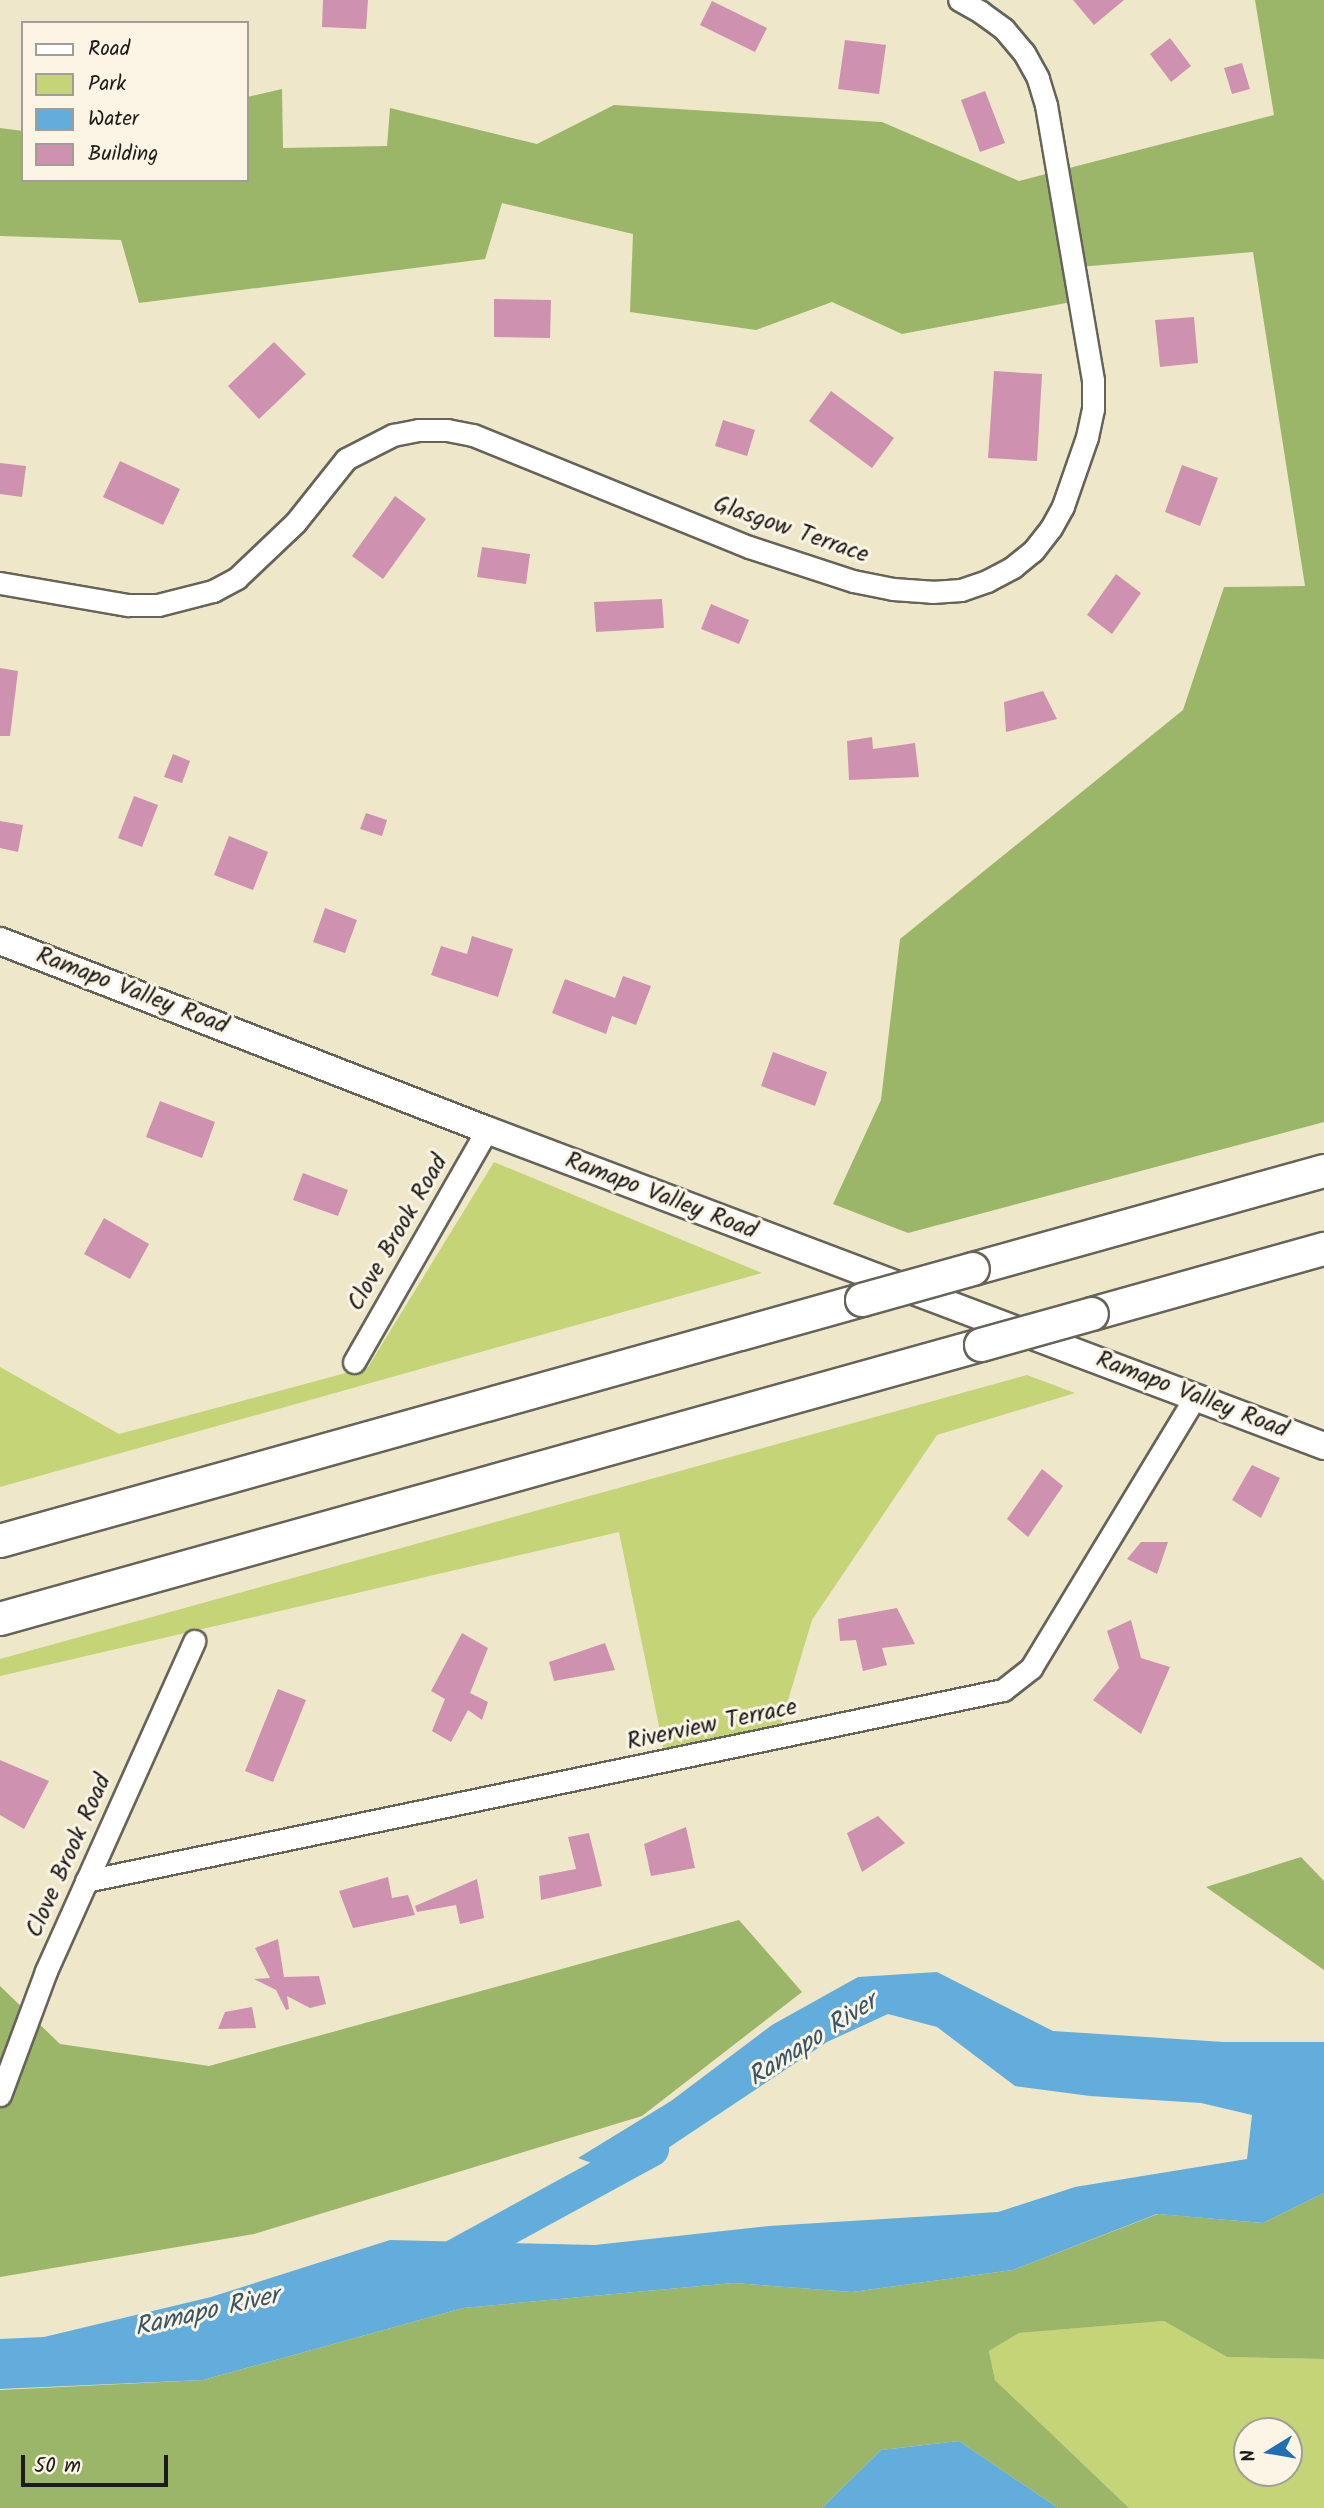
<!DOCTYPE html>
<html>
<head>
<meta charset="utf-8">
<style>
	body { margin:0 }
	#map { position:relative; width:1324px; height:2508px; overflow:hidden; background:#efe7c9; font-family:Kalam,sans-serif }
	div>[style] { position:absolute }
	.green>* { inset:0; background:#c4d477 }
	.forest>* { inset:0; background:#9bb668 }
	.water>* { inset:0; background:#62addb }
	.river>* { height:35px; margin:-17.5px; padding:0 17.5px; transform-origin:17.5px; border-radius:17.5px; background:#62addb }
	.building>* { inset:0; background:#ce92b0 }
	.roads { filter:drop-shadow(2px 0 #666359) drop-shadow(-2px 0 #666359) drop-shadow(0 2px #666359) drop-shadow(0 -2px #666359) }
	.minor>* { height:21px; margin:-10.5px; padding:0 10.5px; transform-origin:10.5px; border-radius:10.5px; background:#fff }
	.major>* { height:26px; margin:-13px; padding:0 13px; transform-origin:13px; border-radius:13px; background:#fff }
	.highway>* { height:32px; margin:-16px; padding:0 16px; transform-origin:16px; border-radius:16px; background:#fff }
	.bridges { filter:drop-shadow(2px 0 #666359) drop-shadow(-2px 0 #666359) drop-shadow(0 2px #666359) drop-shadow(0 -2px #666359) }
	.highway-bridge>* { height:32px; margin:-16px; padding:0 16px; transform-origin:16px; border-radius:16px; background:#fff }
	span { translate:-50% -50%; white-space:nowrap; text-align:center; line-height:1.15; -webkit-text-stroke:6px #fcf5e5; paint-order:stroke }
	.street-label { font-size:24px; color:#1c1c1c }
	.water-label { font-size:26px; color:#385668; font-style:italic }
	.legend { position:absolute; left:21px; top:21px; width:228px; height:161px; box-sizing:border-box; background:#fcf5e5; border:2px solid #a29e95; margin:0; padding:9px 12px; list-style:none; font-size:21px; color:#1c1c1c }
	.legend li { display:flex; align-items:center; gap:14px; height:35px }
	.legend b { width:35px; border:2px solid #a29e95 }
	.north { position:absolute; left:1233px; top:2417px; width:70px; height:70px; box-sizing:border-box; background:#fcf5e5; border:2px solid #a29e95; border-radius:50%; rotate:259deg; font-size:19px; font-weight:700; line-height:28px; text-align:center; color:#1c1c1c }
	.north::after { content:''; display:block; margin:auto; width:24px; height:32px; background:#1f6fb2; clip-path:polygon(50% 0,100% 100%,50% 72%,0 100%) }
	.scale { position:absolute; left:21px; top:2455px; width:147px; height:32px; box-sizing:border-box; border:4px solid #1c1c1c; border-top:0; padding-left:9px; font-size:21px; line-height:24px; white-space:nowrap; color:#1c1c1c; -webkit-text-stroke:5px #fcf5e5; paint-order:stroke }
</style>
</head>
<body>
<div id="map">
	<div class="green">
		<div style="clip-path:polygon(494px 1162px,762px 1273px,0 1487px,0 1367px,119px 1434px,368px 1367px)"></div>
		<div style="clip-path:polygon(1027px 1375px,1075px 1393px,937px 1435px,812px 1620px,777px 1737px,667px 1765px,619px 1532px,0 1676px,0 1659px)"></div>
		<div style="clip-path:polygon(evenodd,1164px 2321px,1227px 2357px,1324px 2359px,1324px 2508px,1129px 2508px,995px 2380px,989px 2351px,1018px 2333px,1164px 2321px,1247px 2431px,1289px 2431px,1289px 2473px,1247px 2473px,1247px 2431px)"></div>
	</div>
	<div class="forest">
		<div style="clip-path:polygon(1255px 0,1324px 0,1324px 1122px,908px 1233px,833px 1204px,881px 1100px,900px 939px,1183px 710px,1224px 587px,1305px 586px,1253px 252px,1079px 267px,1082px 300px,902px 334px,832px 302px,756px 330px,630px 312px,633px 234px,502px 203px,485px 259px,139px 303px,121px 240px,0 236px,0 128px,23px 131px,23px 180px,247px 180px,247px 97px,282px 89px,283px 148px,387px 146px,390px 108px,537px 144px,614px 105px,882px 122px,1019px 181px,1274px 115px)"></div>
		<div style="clip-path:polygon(1301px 1857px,1324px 1881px,1324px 1970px,1206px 1887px)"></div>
		<div style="clip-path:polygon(739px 1920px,802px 1992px,642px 2116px,254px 2234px,0 2277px,0 1986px,60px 2044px,209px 2066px)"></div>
		<div style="clip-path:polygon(1324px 2193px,1324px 2359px,1227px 2357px,1164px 2321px,1019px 2333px,989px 2351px,995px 2380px,1129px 2508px,1058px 2508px,959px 2441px,881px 2450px,822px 2508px,0 2508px,0 2390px,203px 2380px,463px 2308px,733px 2283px,852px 2292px,1013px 2270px,1158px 2214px,1263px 2223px)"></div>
	</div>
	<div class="water">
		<div style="clip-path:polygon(937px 1972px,1053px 2031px,1224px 2042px,1324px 2042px,1324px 2193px,1263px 2223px,1157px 2214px,1013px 2270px,852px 2292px,733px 2283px,463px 2308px,203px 2380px,0 2389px,0 2339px,44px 2337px,211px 2297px,390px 2240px,595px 2245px,769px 2226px,998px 2212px,1075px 2187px,1247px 2159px,1252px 2115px,1201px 2103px,1090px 2096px,1015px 2086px,937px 2027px,888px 2014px,827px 2042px,626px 2176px,578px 2158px,671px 2101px,772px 2025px,858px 1977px)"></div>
		<div style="clip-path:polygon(959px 2441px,1058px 2508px,822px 2508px,881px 2450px)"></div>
	</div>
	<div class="river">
		<div style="left:436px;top:2266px;width:245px;rotate:-28.6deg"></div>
	</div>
	<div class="building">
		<div style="clip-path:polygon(323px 0,368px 0,366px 29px,322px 27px)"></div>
		<div style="clip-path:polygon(1073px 0,1124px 0,1094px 25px)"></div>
		<div style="clip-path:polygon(712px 1px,767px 28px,755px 52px,700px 25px)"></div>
		<div style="clip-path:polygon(1170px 38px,1191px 66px,1171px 82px,1150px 54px)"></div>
		<div style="clip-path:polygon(845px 40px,886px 45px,879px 94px,838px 89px)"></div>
		<div style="clip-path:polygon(1242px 63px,1250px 89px,1232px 94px,1224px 68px)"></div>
		<div style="clip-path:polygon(985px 91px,1005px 143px,980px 152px,961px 100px)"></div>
		<div style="clip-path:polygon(494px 299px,551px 300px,550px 338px,494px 337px)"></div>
		<div style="clip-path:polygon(1194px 317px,1198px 363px,1160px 367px,1155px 320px)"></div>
		<div style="clip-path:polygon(274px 342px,306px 374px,259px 419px,228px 386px)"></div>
		<div style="clip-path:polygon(994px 371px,1042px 374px,1037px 461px,988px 458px)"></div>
		<div style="clip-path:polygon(831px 391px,894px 438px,872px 468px,809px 421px)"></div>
		<div style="clip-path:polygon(723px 420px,755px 430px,747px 456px,715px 446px)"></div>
		<div style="clip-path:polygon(120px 461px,180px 489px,163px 525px,103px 497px)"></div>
		<div style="clip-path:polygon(0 463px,26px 466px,22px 497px,0 494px)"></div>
		<div style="clip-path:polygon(1182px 465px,1218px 478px,1200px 526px,1165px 512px)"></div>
		<div style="clip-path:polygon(395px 496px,426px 519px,383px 579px,352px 556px)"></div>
		<div style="clip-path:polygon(482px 547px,530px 554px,526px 584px,477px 577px)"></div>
		<div style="clip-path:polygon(1116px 574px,1141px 593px,1112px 634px,1087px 615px)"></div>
		<div style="clip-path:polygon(662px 599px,664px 628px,596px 632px,594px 602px)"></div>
		<div style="clip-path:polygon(711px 604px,749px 620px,739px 644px,701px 629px)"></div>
		<div style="clip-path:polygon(0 668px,18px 671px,10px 736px,0 736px)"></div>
		<div style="clip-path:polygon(1043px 691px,1057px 719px,1006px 732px,1004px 702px)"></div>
		<div style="clip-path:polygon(872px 737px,873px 749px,915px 743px,919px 777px,849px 780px,847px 741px)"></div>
		<div style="clip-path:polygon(173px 754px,190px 761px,182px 783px,164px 777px)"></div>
		<div style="clip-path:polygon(134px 796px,158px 805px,142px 847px,118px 838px)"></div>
		<div style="clip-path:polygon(366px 813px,387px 820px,382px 836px,360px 829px)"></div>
		<div style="clip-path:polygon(0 821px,23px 825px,18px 852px,0 848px)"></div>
		<div style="clip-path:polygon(229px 836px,268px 852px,253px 890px,214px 875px)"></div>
		<div style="clip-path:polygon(325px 908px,357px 920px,345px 953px,313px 942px)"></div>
		<div style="clip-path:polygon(472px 936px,513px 949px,498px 997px,431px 975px,441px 946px,467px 954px)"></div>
		<div style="clip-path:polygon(623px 976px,651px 986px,636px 1025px,612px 1016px,606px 1034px,552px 1013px,565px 979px,615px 998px)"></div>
		<div style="clip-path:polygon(773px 1052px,827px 1072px,815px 1106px,761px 1086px)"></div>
		<div style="clip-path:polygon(160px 1101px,215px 1122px,202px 1158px,146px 1137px)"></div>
		<div style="clip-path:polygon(303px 1173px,348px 1190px,338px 1216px,293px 1200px)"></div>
		<div style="clip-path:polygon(104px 1218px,149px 1244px,130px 1279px,84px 1254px)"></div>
		<div style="clip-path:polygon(1252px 1465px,1280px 1478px,1261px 1518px,1232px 1500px)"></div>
		<div style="clip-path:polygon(1042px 1469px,1063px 1486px,1028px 1537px,1007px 1519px)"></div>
		<div style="clip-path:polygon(1141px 1542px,1168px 1542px,1157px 1574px,1127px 1559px)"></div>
		<div style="clip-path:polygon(897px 1608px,915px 1644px,882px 1648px,887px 1665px,863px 1671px,856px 1640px,840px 1641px,838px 1619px)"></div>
		<div style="clip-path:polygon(1131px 1620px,1141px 1658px,1170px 1667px,1141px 1734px,1093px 1700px,1119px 1668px,1107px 1631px)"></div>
		<div style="clip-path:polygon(462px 1633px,488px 1648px,470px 1693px,488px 1702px,482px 1720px,468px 1710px,451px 1742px,432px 1731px,445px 1699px,431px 1691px)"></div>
		<div style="clip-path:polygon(605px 1643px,615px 1670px,554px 1681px,549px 1662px)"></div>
		<div style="clip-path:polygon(278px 1689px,306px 1700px,273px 1782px,245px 1771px)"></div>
		<div style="clip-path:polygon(0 1760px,49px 1781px,24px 1829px,0 1815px)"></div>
		<div style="clip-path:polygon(878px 1816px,905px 1843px,862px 1872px,847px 1833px)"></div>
		<div style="clip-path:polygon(686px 1827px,695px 1868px,651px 1876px,644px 1844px)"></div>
		<div style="clip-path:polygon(589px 1833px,602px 1886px,541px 1900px,539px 1876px,576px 1869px,568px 1837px)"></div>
		<div style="clip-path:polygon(388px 1877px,392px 1898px,408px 1895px,415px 1915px,353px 1928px,339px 1891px)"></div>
		<div style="clip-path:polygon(477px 1879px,484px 1918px,460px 1924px,456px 1905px,417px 1912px,415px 1906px)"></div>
		<div style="clip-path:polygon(278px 1939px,284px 1977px,319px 1976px,326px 2004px,310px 2008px,287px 1996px,289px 2009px,286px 2010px,276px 1990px,254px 1979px,270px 1978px,255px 1948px)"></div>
		<div style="clip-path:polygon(252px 2007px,256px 2028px,218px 2029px,225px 2012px)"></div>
	</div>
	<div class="roads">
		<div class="minor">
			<div style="left:0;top:583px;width:130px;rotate:9.8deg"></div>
			<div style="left:128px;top:605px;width:30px"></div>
			<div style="left:158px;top:605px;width:57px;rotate:-14.3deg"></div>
			<div style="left:213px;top:591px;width:27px;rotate:-28deg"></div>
			<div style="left:237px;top:578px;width:80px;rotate:-43.5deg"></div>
			<div style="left:295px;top:523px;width:82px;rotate:-51.4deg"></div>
			<div style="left:346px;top:459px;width:53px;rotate:-27.1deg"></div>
			<div style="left:393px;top:435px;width:26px;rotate:-11deg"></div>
			<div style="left:419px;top:430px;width:28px"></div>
			<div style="left:447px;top:430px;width:26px;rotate:11deg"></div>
			<div style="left:473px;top:435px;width:298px;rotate:22.1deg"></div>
			<div style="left:749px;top:547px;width:109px;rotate:18.1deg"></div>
			<div style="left:853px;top:581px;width:41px;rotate:11.3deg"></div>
			<div style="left:893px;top:589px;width:39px;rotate:4deg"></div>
			<div style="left:932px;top:592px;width:29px;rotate:-4deg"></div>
			<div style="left:961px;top:590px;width:28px;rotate:-19deg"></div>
			<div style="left:987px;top:581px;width:30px;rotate:-28deg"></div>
			<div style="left:1013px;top:567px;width:26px;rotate:-39deg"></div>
			<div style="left:1033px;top:551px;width:29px;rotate:-52deg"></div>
			<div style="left:1051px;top:528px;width:25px;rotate:-61deg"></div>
			<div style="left:1063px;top:506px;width:73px;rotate:-70.8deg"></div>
			<div style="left:1087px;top:437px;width:29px;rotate:-78deg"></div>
			<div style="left:1093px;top:409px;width:29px;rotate:-90deg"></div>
			<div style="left:1093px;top:380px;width:279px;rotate:-99.7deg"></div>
			<div style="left:1046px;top:105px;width:28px;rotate:-107deg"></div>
			<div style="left:1038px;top:78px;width:29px;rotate:-119deg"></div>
			<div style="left:1024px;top:53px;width:31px;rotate:-130deg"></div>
			<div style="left:1004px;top:29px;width:29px;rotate:-144deg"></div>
			<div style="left:981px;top:12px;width:25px;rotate:-151deg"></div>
			<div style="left:354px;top:1362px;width:267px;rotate:-60.2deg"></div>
			<div style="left:86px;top:1881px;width:937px;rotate:-11.77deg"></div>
			<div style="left:1003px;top:1690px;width:36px;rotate:-38deg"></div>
			<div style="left:1031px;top:1668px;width:317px;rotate:-58.8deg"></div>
			<div style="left:0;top:2095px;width:132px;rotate:-69.6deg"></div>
			<div style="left:46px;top:1971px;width:362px;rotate:-65.8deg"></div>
		</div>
		<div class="major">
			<div style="left:0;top:941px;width:522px;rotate:21.21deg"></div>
			<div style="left:487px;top:1130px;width:895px;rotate:20.68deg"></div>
		</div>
		<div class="highway">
			<div style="left:973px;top:1269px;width:364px;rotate:-15.6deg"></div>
			<div style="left:1092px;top:1314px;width:241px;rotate:-15.7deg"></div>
			<div style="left:0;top:1541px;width:895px;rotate:-15.62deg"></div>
			<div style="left:0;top:1619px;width:1019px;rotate:-15.61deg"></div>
		</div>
	</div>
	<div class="bridges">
		<div class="highway-bridge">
			<div style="left:862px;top:1300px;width:115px;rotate:-15.6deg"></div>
			<div style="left:981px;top:1345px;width:115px;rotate:-15.6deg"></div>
		</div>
	</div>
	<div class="street-label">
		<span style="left:791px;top:530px;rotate:19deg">Glasgow Terrace</span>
		<span style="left:132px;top:991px;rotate:21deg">Ramapo Valley Road</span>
		<span style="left:661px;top:1196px;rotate:21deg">Ramapo Valley Road</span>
		<span style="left:398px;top:1233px;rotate:-60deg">Clove Brook Road</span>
		<span style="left:1192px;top:1395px;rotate:21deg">Ramapo Valley Road</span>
		<span style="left:712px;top:1725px;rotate:-12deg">Riverview Terrace</span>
		<span style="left:69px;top:1856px;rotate:-66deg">Clove Brook Road</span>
	</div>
	<div class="water-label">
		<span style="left:813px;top:2041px;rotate:-33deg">Ramapo River</span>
		<span style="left:207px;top:2313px;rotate:-13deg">Ramapo River</span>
	</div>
	<ul class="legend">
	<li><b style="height:9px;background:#fff"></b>Road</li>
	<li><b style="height:19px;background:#c4d477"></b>Park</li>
	<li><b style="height:19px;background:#62addb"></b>Water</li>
	<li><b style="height:19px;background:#ce92b0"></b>Building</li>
	</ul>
	<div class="north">N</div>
	<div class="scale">50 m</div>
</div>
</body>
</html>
